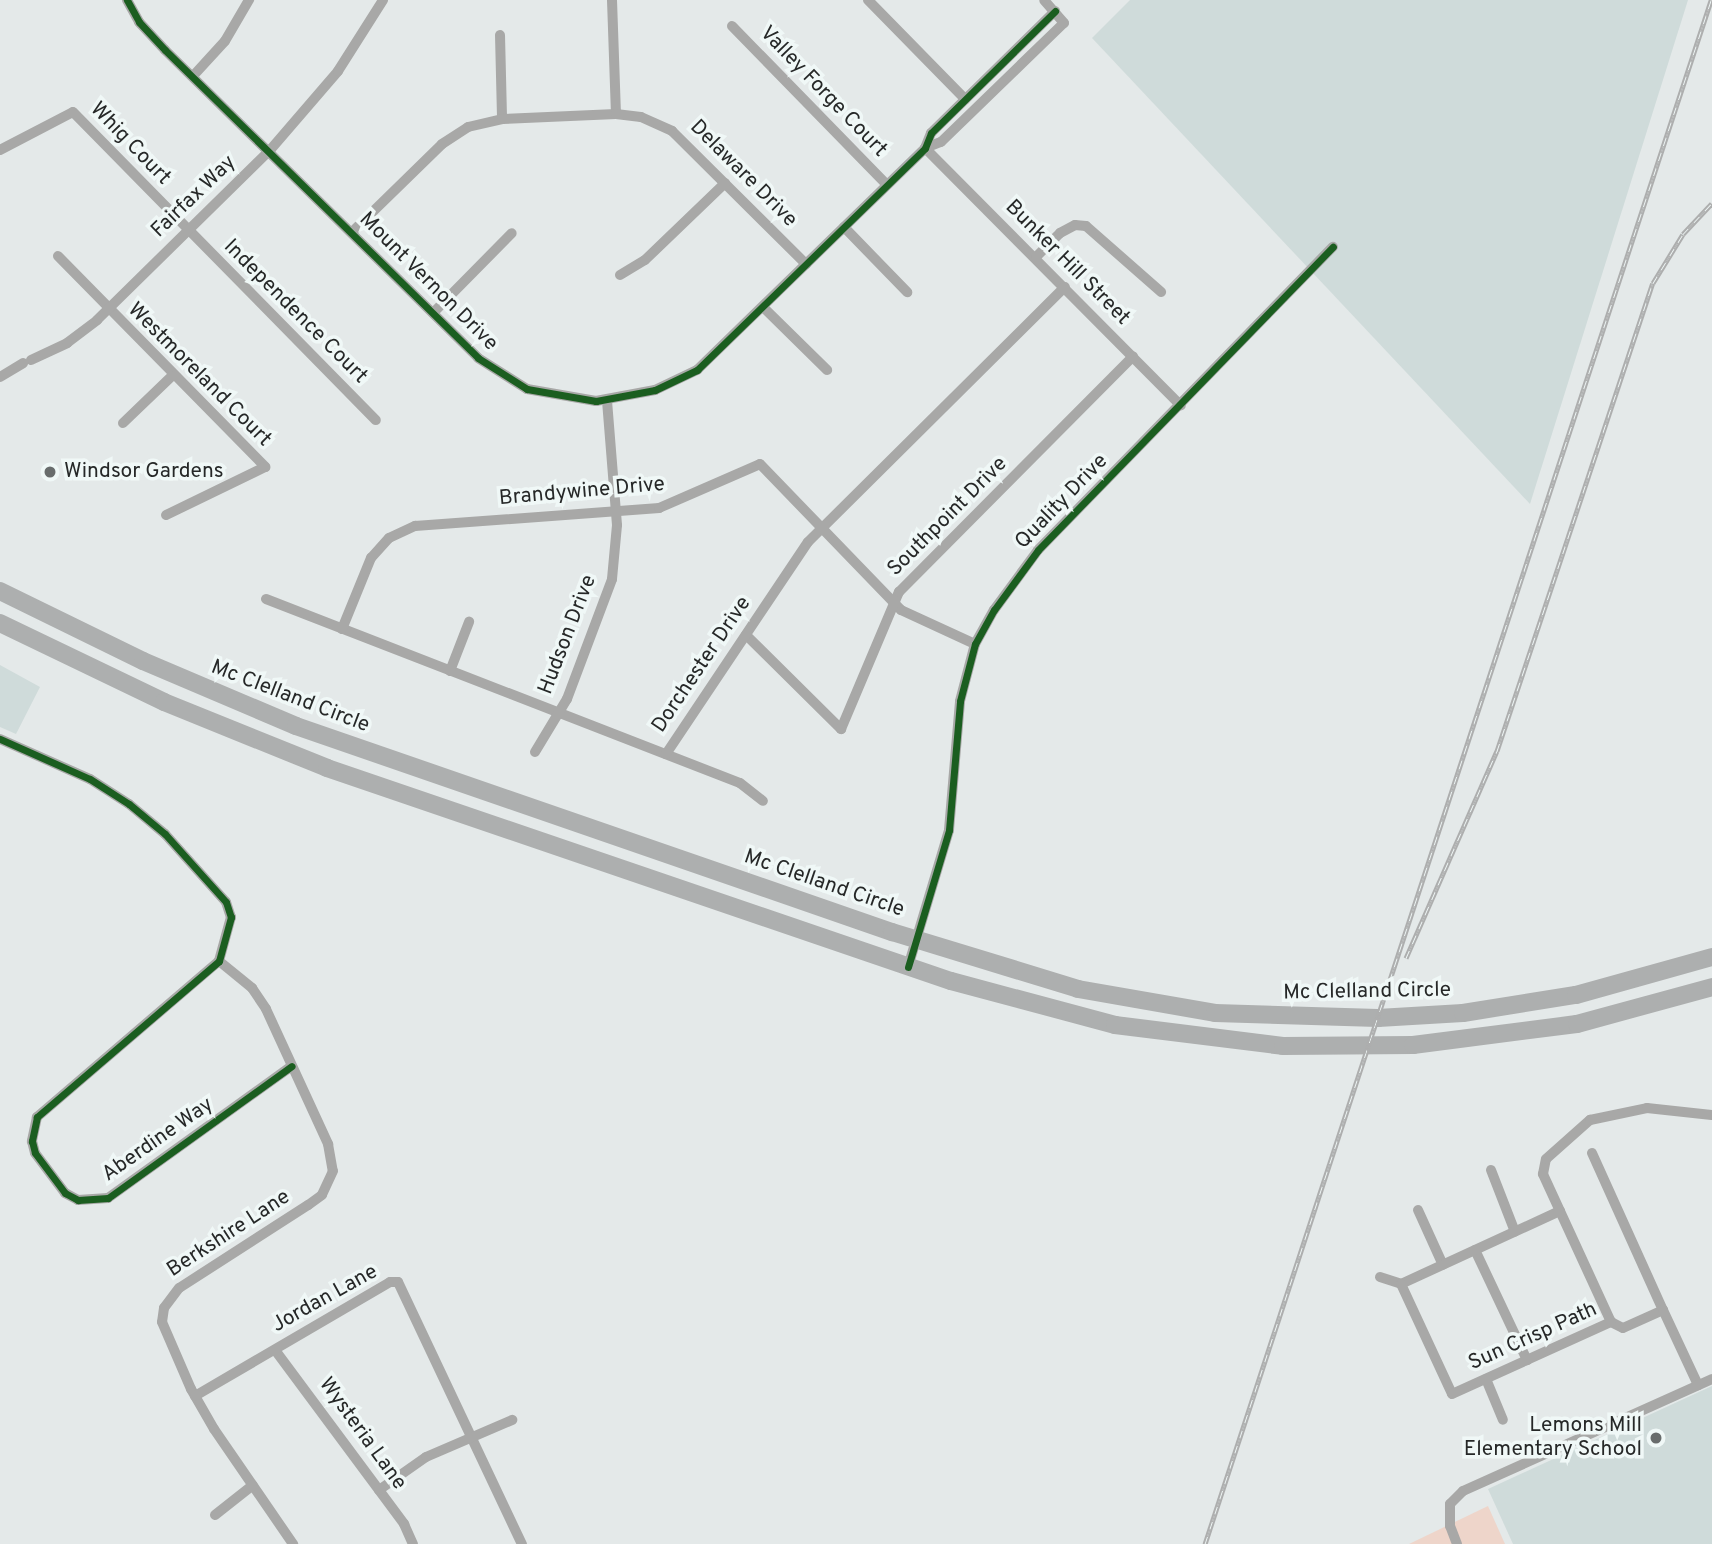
<!DOCTYPE html>
<html>
<head>
<meta charset="utf-8">
<style>
	body { margin:0 }
	#map { position:relative; width:1712px; height:1544px; overflow:hidden; background:#e4e9e9; font-family:Overpass,sans-serif }
	div>[style] { position:absolute }
	.built>* { inset:0; background:#cfdbda }
	.green>* { inset:0; background:#eed5ca }
	.minor>* { height:10px; margin:-5px; padding:0 5px; transform-origin:5px; border-radius:5px; background:#a8a8a7 }
	.highway>* { height:18px; margin:-9px; padding:0 9px; transform-origin:9px; border-radius:9px; background:#adafaf }
	.rail>* { height:5px; margin-top:-2.5px; transform-origin:0; background:repeating-linear-gradient(90deg,#f0f8f7 0 8px,#adaeae 0 16px); box-sizing:border-box; border-block:2px solid #adaeae }
	.cycleway>* { height:7px; margin:-3.5px; padding:0 3.5px; transform-origin:3.5px; border-radius:3.5px; background:#1b5e20 }
	.dots>* { width:19px; height:19px; translate:-50% -50%; box-sizing:border-box; border:4px solid #f0f8f7; border-radius:50% }
	span { translate:-50% -50%; white-space:nowrap; text-align:center; line-height:1.15; -webkit-text-stroke:7px #f0f8f7; paint-order:stroke }
	.street-label { font-size:21px; color:#262828 }
	.poi-label { font-size:21px; color:#262828 }
	.left { translate:0 -50%; text-align:left }
	.right { translate:-100% -50%; text-align:right }
</style>
</head>
<body>
<div id="map">
	<div class="built">
		<div style="clip-path:polygon(1130px 0,1688px 0,1530px 504px,1092px 38px)"></div>
		<div style="clip-path:polygon(0 665px,40px 687px,16px 734px,0 727px)"></div>
		<div style="clip-path:polygon(1712px 1386px,1712px 1544px,1513px 1544px,1488px 1489px)"></div>
	</div>
	<div class="green">
		<div style="clip-path:polygon(1488px 1506px,1505px 1544px,1409px 1544px)"></div>
	</div>
	<div class="minor">
		<div style="left:127px;top:0;width:25px;rotate:61deg"></div>
		<div style="left:139px;top:22px;width:38px;rotate:47deg"></div>
		<div style="left:165px;top:50px;width:439px;rotate:44.5deg"></div>
		<div style="left:478px;top:358px;width:58px;rotate:32.3deg"></div>
		<div style="left:527px;top:389px;width:70px;rotate:9.9deg"></div>
		<div style="left:596px;top:401px;width:60px;rotate:-10.6deg"></div>
		<div style="left:655px;top:390px;width:47px;rotate:-25.5deg"></div>
		<div style="left:697px;top:370px;width:318px;rotate:-44.2deg"></div>
		<div style="left:925px;top:148px;width:16px;rotate:-68deg"></div>
		<div style="left:931px;top:133px;width:174px;rotate:-44.5deg"></div>
		<div style="left:612px;top:0;width:114px;rotate:88deg"></div>
		<div style="left:868px;top:0;width:139px;rotate:45.6deg"></div>
		<div style="left:732px;top:26px;width:221px;rotate:45.7deg"></div>
		<div style="left:500px;top:35px;width:84px;rotate:88.6deg"></div>
		<div style="left:193px;top:76px;width:47px;rotate:-47.6deg"></div>
		<div style="left:225px;top:41px;width:48px;rotate:-59.7deg"></div>
		<div style="left:925px;top:148px;width:363px;rotate:45.2deg"></div>
		<div style="left:925px;top:148px;width:17px;rotate:-21deg"></div>
		<div style="left:941px;top:142px;width:171px;rotate:-44.1deg"></div>
		<div style="left:1064px;top:23px;width:30px;rotate:-131deg"></div>
		<div style="left:0;top:150px;width:82px;rotate:-27.5deg"></div>
		<div style="left:73px;top:112px;width:432px;rotate:45.5deg"></div>
		<div style="left:844px;top:227px;width:91px;rotate:45.9deg"></div>
		<div style="left:353px;top:231px;width:124px;rotate:-44.3deg"></div>
		<div style="left:442px;top:144px;width:31px;rotate:-33deg"></div>
		<div style="left:468px;top:127px;width:35px;rotate:-13deg"></div>
		<div style="left:502px;top:119px;width:114px;rotate:-2.5deg"></div>
		<div style="left:616px;top:114px;width:25px;rotate:7deg"></div>
		<div style="left:641px;top:117px;width:34px;rotate:24deg"></div>
		<div style="left:672px;top:131px;width:189px;rotate:44.8deg"></div>
		<div style="left:58px;top:256px;width:296px;rotate:45.5deg"></div>
		<div style="left:265px;top:467px;width:110px;rotate:154.1deg"></div>
		<div style="left:1036px;top:257px;width:34px;rotate:-45deg"></div>
		<div style="left:1060px;top:233px;width:17px;rotate:-28deg"></div>
		<div style="left:1075px;top:225px;width:11px;rotate:5deg"></div>
		<div style="left:1086px;top:226px;width:100px;rotate:41.3deg"></div>
		<div style="left:620px;top:275px;width:29px;rotate:-31deg"></div>
		<div style="left:645px;top:260px;width:111px;rotate:-43.9deg"></div>
		<div style="left:763px;top:307px;width:90px;rotate:44.5deg"></div>
		<div style="left:433px;top:313px;width:112px;rotate:-45.4deg"></div>
		<div style="left:31px;top:360px;width:40px;rotate:-25deg"></div>
		<div style="left:67px;top:343px;width:38px;rotate:-37deg"></div>
		<div style="left:97px;top:320px;width:244px;rotate:-44.5deg"></div>
		<div style="left:271px;top:149px;width:103px;rotate:-49.3deg"></div>
		<div style="left:338px;top:71px;width:84px;rotate:-57.6deg"></div>
		<div style="left:0;top:377px;width:27px;rotate:-31deg"></div>
		<div style="left:123px;top:423px;width:68px;rotate:-43.8deg"></div>
		<div style="left:266px;top:599px;width:508px;rotate:21.22deg"></div>
		<div style="left:740px;top:783px;width:29px;rotate:38deg"></div>
		<div style="left:342px;top:629px;width:77px;rotate:-67.8deg"></div>
		<div style="left:371px;top:558px;width:27px;rotate:-48deg"></div>
		<div style="left:389px;top:538px;width:29px;rotate:-25deg"></div>
		<div style="left:415px;top:526px;width:245px;rotate:-4.2deg"></div>
		<div style="left:659px;top:508px;width:110px;rotate:-23.5deg"></div>
		<div style="left:760px;top:464px;width:203px;rotate:46deg"></div>
		<div style="left:901px;top:610px;width:81px;rotate:24.7deg"></div>
		<div style="left:746px;top:635px;width:134px;rotate:44.7deg"></div>
		<div style="left:841px;top:729px;width:149px;rotate:-67.1deg"></div>
		<div style="left:899px;top:592px;width:332px;rotate:-45.2deg"></div>
		<div style="left:450px;top:671px;width:53px;rotate:-68.8deg"></div>
		<div style="left:0;top:739px;width:98px;rotate:24deg"></div>
		<div style="left:90px;top:779px;width:46px;rotate:32.7deg"></div>
		<div style="left:129px;top:804px;width:47px;rotate:39.8deg"></div>
		<div style="left:165px;top:834px;width:91px;rotate:48.1deg"></div>
		<div style="left:226px;top:902px;width:16px;rotate:72deg"></div>
		<div style="left:231px;top:917px;width:46px;rotate:105.3deg"></div>
		<div style="left:219px;top:961px;width:240px;rotate:139.4deg"></div>
		<div style="left:37px;top:1117px;width:25px;rotate:102deg"></div>
		<div style="left:32px;top:1141px;width:12px;rotate:76deg"></div>
		<div style="left:35px;top:1153px;width:50px;rotate:53.1deg"></div>
		<div style="left:65px;top:1193px;width:15px;rotate:28deg"></div>
		<div style="left:78px;top:1200px;width:30px;rotate:-4deg"></div>
		<div style="left:108px;top:1198px;width:226px;rotate:-35.7deg"></div>
		<div style="left:535px;top:752px;width:62px;rotate:-58.9deg"></div>
		<div style="left:567px;top:699px;width:128px;rotate:-69.4deg"></div>
		<div style="left:612px;top:579px;width:54px;rotate:-84.7deg"></div>
		<div style="left:617px;top:525px;width:125px;rotate:-94.6deg"></div>
		<div style="left:666px;top:754px;width:255px;rotate:-56.2deg"></div>
		<div style="left:808px;top:542px;width:362px;rotate:-44.8deg"></div>
		<div style="left:219px;top:961px;width:43px;rotate:39.3deg"></div>
		<div style="left:252px;top:988px;width:25px;rotate:56deg"></div>
		<div style="left:266px;top:1009px;width:149px;rotate:65.3deg"></div>
		<div style="left:328px;top:1144px;width:27px;rotate:80deg"></div>
		<div style="left:333px;top:1171px;width:26px;rotate:115deg"></div>
		<div style="left:322px;top:1195px;width:17px;rotate:144deg"></div>
		<div style="left:308px;top:1205px;width:153px;rotate:147.2deg"></div>
		<div style="left:179px;top:1288px;width:25px;rotate:127deg"></div>
		<div style="left:164px;top:1308px;width:14px;rotate:98deg"></div>
		<div style="left:162px;top:1322px;width:73px;rotate:66.6deg"></div>
		<div style="left:191px;top:1389px;width:46px;rotate:60.1deg"></div>
		<div style="left:214px;top:1429px;width:140px;rotate:55.5deg"></div>
		<div style="left:908px;top:967px;width:143px;rotate:-73.3deg"></div>
		<div style="left:949px;top:830px;width:129px;rotate:-85.1deg"></div>
		<div style="left:960px;top:701px;width:59px;rotate:-75.3deg"></div>
		<div style="left:975px;top:644px;width:39px;rotate:-61deg"></div>
		<div style="left:994px;top:610px;width:74px;rotate:-53.7deg"></div>
		<div style="left:1038px;top:550px;width:423px;rotate:-45.8deg"></div>
		<div style="left:1592px;top:1153px;width:172px;rotate:65.7deg"></div>
		<div style="left:1491px;top:1170px;width:66px;rotate:68.8deg"></div>
		<div style="left:1418px;top:1210px;width:60px;rotate:65.6deg"></div>
		<div style="left:1475px;top:1250px;width:122px;rotate:64.7deg"></div>
		<div style="left:1380px;top:1277px;width:22px;rotate:18deg"></div>
		<div style="left:1401px;top:1284px;width:175px;rotate:-24.7deg"></div>
		<div style="left:1401px;top:1284px;width:121px;rotate:65.1deg"></div>
		<div style="left:1452px;top:1394px;width:175px;rotate:-24.4deg"></div>
		<div style="left:1611px;top:1322px;width:13px;rotate:27deg"></div>
		<div style="left:1623px;top:1328px;width:44px;rotate:-24.2deg"></div>
		<div style="left:1663px;top:1310px;width:83px;rotate:65deg"></div>
		<div style="left:1611px;top:1322px;width:163px;rotate:-114.7deg"></div>
		<div style="left:1543px;top:1174px;width:15px;rotate:-79deg"></div>
		<div style="left:1546px;top:1159px;width:59px;rotate:-41.6deg"></div>
		<div style="left:1590px;top:1120px;width:58px;rotate:-11.9deg"></div>
		<div style="left:1647px;top:1108px;width:65px;rotate:6.1deg"></div>
		<div style="left:275px;top:1350px;width:217px;rotate:53.4deg"></div>
		<div style="left:404px;top:1524px;width:22px;rotate:66deg"></div>
		<div style="left:1486px;top:1379px;width:44px;rotate:67.5deg"></div>
		<div style="left:195px;top:1396px;width:226px;rotate:-30.3deg"></div>
		<div style="left:390px;top:1282px;width:8px"></div>
		<div style="left:398px;top:1282px;width:290px;rotate:64.7deg"></div>
		<div style="left:379px;top:1490px;width:57px;rotate:-35.1deg"></div>
		<div style="left:426px;top:1457px;width:94px;rotate:-23.3deg"></div>
		<div style="left:215px;top:1515px;width:48px;rotate:-38.3deg"></div>
		<div style="left:1457px;top:1544px;width:19px;rotate:-111deg"></div>
		<div style="left:1450px;top:1526px;width:22px;rotate:-90deg"></div>
		<div style="left:1450px;top:1504px;width:18px;rotate:-45deg"></div>
		<div style="left:1463px;top:1491px;width:273px;rotate:-24.2deg"></div>
	</div>
	<div class="highway">
		<div style="left:0;top:591px;width:159px;rotate:26.1deg"></div>
		<div style="left:143px;top:661px;width:166px;rotate:23deg"></div>
		<div style="left:296px;top:726px;width:631px;rotate:19.07deg"></div>
		<div style="left:892px;top:932px;width:195px;rotate:17deg"></div>
		<div style="left:1078px;top:989px;width:139px;rotate:9.9deg"></div>
		<div style="left:1215px;top:1013px;width:163px;rotate:1.8deg"></div>
		<div style="left:1378px;top:1018px;width:85px;rotate:-3.4deg"></div>
		<div style="left:1463px;top:1013px;width:114px;rotate:-9.1deg"></div>
		<div style="left:1576px;top:995px;width:141px;rotate:-15.6deg"></div>
		<div style="left:0;top:623px;width:182px;rotate:25.7deg"></div>
		<div style="left:164px;top:702px;width:176px;rotate:22deg"></div>
		<div style="left:327px;top:768px;width:659px;rotate:18.85deg"></div>
		<div style="left:951px;top:981px;width:170px;rotate:15deg"></div>
		<div style="left:1115px;top:1025px;width:169px;rotate:7.1deg"></div>
		<div style="left:1283px;top:1046px;width:130px;rotate:-0.4deg"></div>
		<div style="left:1413px;top:1045px;width:165px;rotate:-7.3deg"></div>
		<div style="left:1577px;top:1024px;width:140px;rotate:-15.3deg"></div>
	</div>
	<div class="rail">
		<div style="left:1406px;top:958px;width:226px;rotate:-66.3deg"></div>
		<div style="left:1497px;top:751px;width:493px;rotate:-71.6deg"></div>
		<div style="left:1653px;top:283px;width:57px;rotate:-58.5deg"></div>
		<div style="left:1683px;top:234px;width:42px;rotate:-46.9deg"></div>
		<div style="left:1205px;top:1544px;width:1625px;rotate:-71.85deg"></div>
	</div>
	<div class="cycleway">
		<div style="left:127px;top:0;width:25px;rotate:61deg"></div>
		<div style="left:139px;top:22px;width:38px;rotate:47deg"></div>
		<div style="left:165px;top:50px;width:439px;rotate:44.5deg"></div>
		<div style="left:478px;top:358px;width:58px;rotate:32.3deg"></div>
		<div style="left:527px;top:389px;width:70px;rotate:9.9deg"></div>
		<div style="left:596px;top:401px;width:60px;rotate:-10.6deg"></div>
		<div style="left:655px;top:390px;width:47px;rotate:-25.5deg"></div>
		<div style="left:697px;top:370px;width:318px;rotate:-44.2deg"></div>
		<div style="left:925px;top:148px;width:16px;rotate:-68deg"></div>
		<div style="left:931px;top:133px;width:174px;rotate:-44.5deg"></div>
		<div style="left:0;top:739px;width:98px;rotate:24deg"></div>
		<div style="left:90px;top:779px;width:46px;rotate:32.7deg"></div>
		<div style="left:129px;top:804px;width:47px;rotate:39.8deg"></div>
		<div style="left:165px;top:834px;width:91px;rotate:48.1deg"></div>
		<div style="left:226px;top:902px;width:16px;rotate:72deg"></div>
		<div style="left:231px;top:917px;width:46px;rotate:105.3deg"></div>
		<div style="left:219px;top:961px;width:240px;rotate:139.4deg"></div>
		<div style="left:37px;top:1117px;width:25px;rotate:102deg"></div>
		<div style="left:32px;top:1141px;width:12px;rotate:76deg"></div>
		<div style="left:35px;top:1153px;width:50px;rotate:53.1deg"></div>
		<div style="left:65px;top:1193px;width:15px;rotate:28deg"></div>
		<div style="left:78px;top:1200px;width:30px;rotate:-4deg"></div>
		<div style="left:108px;top:1198px;width:226px;rotate:-35.7deg"></div>
		<div style="left:908px;top:967px;width:143px;rotate:-73.3deg"></div>
		<div style="left:949px;top:830px;width:129px;rotate:-85.1deg"></div>
		<div style="left:960px;top:701px;width:59px;rotate:-75.3deg"></div>
		<div style="left:975px;top:644px;width:39px;rotate:-61deg"></div>
		<div style="left:994px;top:610px;width:74px;rotate:-53.7deg"></div>
		<div style="left:1038px;top:550px;width:423px;rotate:-45.8deg"></div>
	</div>
	<div class="dots">
		<div style="left:50px;top:472px;background:#686c6c"></div>
		<div style="left:1656px;top:1438px;background:#686c6c"></div>
	</div>
	<div class="street-label">
		<span style="left:823px;top:92px;rotate:46deg">Valley Forge Court</span>
		<span style="left:130px;top:144px;rotate:46deg">Whig Court</span>
		<span style="left:743px;top:174px;rotate:45deg">Delaware Drive</span>
		<span style="left:194px;top:197px;rotate:-44deg">Fairfax Way</span>
		<span style="left:1067px;top:263px;rotate:45deg">Bunker Hill Street</span>
		<span style="left:428px;top:282px;rotate:45deg">Mount Vernon Drive</span>
		<span style="left:295px;top:312px;rotate:45deg">Independence Court</span>
		<span style="left:199px;top:375px;rotate:45deg">Westmoreland Court</span>
		<span style="left:582px;top:492px;rotate:-5deg">Brandywine Drive</span>
		<span style="left:1062px;top:502px;rotate:-46deg">Quality Drive</span>
		<span style="left:948px;top:517px;rotate:-45deg">Southpoint Drive</span>
		<span style="left:568px;top:635px;rotate:-69deg">Hudson Drive</span>
		<span style="left:702px;top:665px;rotate:-56deg">Dorchester Drive</span>
		<span style="left:290px;top:697px;rotate:21deg">Mc Clelland Circle</span>
		<span style="left:824px;top:884px;rotate:19deg">Mc Clelland Circle</span>
		<span style="left:1367px;top:992px;rotate:-1deg">Mc Clelland Circle</span>
		<span style="left:158px;top:1140px;rotate:-35deg">Aberdine Way</span>
		<span style="left:229px;top:1234px;rotate:-33deg">Berkshire Lane</span>
		<span style="left:325px;top:1299px;rotate:-29deg">Jordan Lane</span>
		<span style="left:1533px;top:1337px;rotate:-24deg">Sun Crisp Path</span>
		<span style="left:362px;top:1434px;rotate:54deg">Wysteria Lane</span>
	</div>
	<div class="poi-label">
		<span class="left" style="left:64px;top:472px">Windsor Gardens</span>
		<span class="right" style="left:1642px;top:1438px">Lemons Mill<br>Elementary School</span>
	</div>
</div>
</body>
</html>
